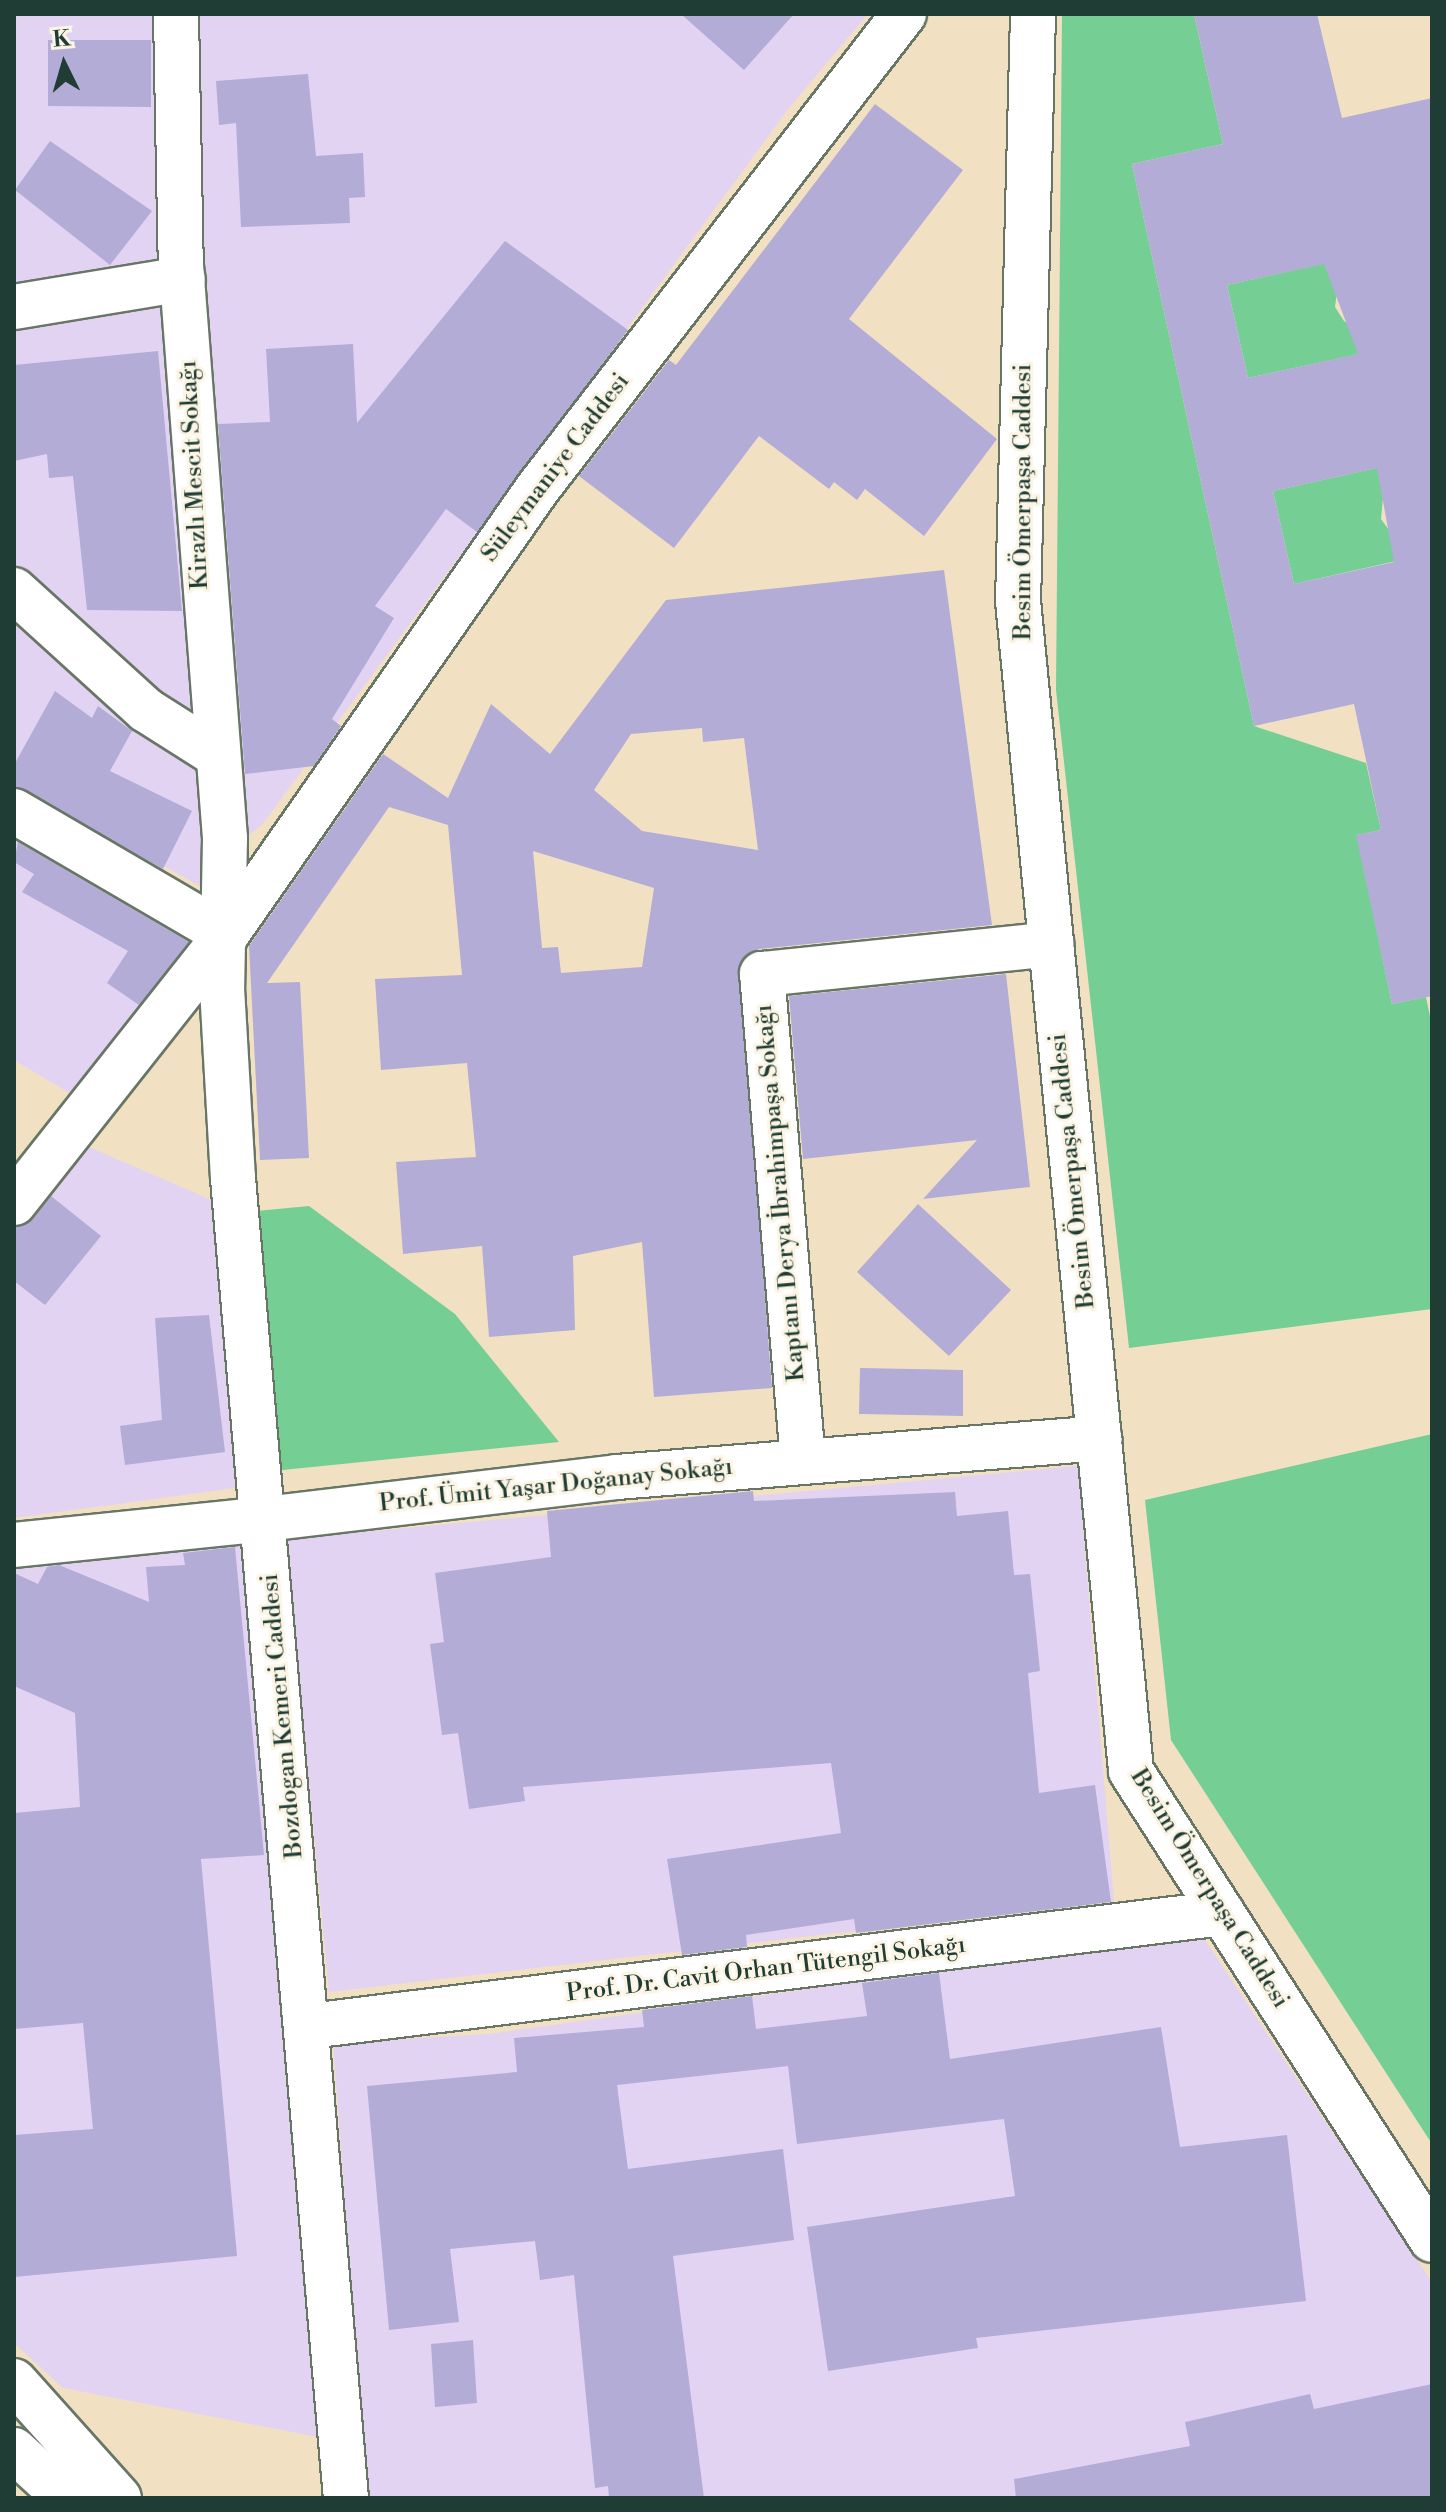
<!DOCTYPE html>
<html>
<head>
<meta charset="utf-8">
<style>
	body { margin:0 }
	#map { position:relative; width:1446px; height:2512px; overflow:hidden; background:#f1e1c2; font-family:"Libre Bodoni",serif }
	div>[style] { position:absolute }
	.built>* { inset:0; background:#e3d3f2 }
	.green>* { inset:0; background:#75cf95 }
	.building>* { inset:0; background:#b3acd7 }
	.roads { filter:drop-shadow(2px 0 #687666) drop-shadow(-2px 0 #687666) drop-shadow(0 2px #687666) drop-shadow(0 -2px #687666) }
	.street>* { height:44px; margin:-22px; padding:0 22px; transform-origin:22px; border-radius:22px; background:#fff }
	.secondary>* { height:44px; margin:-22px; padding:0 22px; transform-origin:22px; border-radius:22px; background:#fff }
	.primary>* { height:44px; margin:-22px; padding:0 22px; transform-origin:22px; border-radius:22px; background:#fff }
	span { translate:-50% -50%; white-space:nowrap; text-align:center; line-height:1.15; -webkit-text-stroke:6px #fcf5e5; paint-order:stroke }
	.street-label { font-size:24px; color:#1f3d34 }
	.frame { position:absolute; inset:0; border:16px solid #1f3d34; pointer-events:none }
	.north { position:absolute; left:24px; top:24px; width:80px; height:80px; -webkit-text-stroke:6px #fcf5e5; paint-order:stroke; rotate:355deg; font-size:22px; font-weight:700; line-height:32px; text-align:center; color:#1f3d34 }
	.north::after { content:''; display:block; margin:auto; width:28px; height:36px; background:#1f3d34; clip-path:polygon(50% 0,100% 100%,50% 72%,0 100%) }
</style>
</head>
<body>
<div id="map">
	<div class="built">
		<div style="clip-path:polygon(14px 14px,154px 14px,205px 889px,14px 782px)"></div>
		<div style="clip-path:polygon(188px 14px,868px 14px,789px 108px,262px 825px,241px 841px,199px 291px)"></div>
		<div style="clip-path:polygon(14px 838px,193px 940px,71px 1094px,14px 1060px)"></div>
		<div style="clip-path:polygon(80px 1143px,223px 1205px,243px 1487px,14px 1518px,14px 1221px)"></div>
		<div style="clip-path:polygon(1078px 1466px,1114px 1901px,329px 1992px,286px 1539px)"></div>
		<div style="clip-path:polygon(242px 1538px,318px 2437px,63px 2388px,14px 2343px,14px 1565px)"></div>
		<div style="clip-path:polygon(1201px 1934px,1432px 2282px,1432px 2498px,367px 2498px,333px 2043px,488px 2034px)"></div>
	</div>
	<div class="green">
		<div style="clip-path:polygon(1062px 14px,1194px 14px,1223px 144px,1132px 164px,1254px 726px,1366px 763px,1381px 830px,1357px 835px,1392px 1004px,1426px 997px,1432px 1026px,1432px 1309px,1129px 1348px,1056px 690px)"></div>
		<div style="clip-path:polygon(1366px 254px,1338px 285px,1335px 307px,1344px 321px,1387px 348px,1248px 378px,1227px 285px)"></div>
		<div style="clip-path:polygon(1412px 460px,1383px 498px,1381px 519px,1394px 537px,1432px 553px,1294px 584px,1273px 491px)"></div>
		<div style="clip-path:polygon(309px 1206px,455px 1314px,559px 1442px,273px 1471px,246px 1212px)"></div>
		<div style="clip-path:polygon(1432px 1434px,1432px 2144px,1171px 1740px,1145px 1500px)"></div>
	</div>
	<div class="building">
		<div style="clip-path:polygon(681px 14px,794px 14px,744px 70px)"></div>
		<div style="clip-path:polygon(evenodd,1194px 14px,1317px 14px,1342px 118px,1432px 98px,1432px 996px,1392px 1004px,1356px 835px,1381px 830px,1354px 704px,1254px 726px,1132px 164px,1223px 144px,1194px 14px,1324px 264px,1358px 354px,1248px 378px,1227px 285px,1324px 264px,1194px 14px,1377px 468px,1394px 562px,1294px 584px,1273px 491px,1377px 468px)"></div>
		<div style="clip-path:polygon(48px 40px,151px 40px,151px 107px,48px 106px)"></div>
		<div style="clip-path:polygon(308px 74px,316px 156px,363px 153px,365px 197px,349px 198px,350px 223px,241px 227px,236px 123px,219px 125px,216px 81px)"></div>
		<div style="clip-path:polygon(875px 104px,963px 170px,849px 319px,997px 439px,924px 536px,865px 489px,857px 500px,834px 482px,829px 489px,759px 436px,674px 548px,579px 476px,669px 360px,676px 365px)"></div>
		<div style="clip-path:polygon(50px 141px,152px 211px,110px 265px,15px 190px)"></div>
		<div style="clip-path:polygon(505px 241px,628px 330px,477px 532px,446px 509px,375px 606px,394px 618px,332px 719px,341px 726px,314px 766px,245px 774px,218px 424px,270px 422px,266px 349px,353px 344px,357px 423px)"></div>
		<div style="clip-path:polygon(158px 351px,182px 611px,87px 610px,73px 476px,49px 478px,47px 454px,14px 461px,14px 365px)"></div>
		<div style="clip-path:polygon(evenodd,944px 570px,992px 925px,759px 949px,740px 963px,772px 1388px,654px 1397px,642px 1242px,573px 1256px,575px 1330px,489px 1337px,482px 1246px,403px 1254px,396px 1162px,476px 1157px,467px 1063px,381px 1070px,375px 979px,462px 975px,448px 825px,389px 807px,267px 983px,300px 982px,309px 1158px,260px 1160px,249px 946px,383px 754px,448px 798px,491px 704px,550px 754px,666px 600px,944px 570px,702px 728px,703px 742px,744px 738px,758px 850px,642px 831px,594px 790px,631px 734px,702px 728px,944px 570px,533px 851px,654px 888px,642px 967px,561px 973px,558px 947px,542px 948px,533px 851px)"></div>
		<div style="clip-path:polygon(55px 691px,92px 718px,98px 706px,132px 731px,110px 771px,192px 811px,163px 869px,14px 786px,14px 765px)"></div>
		<div style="clip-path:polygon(18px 842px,189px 942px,139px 1005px,107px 983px,128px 951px,22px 892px,34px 874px,14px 862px)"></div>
		<div style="clip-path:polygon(1006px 974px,1030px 1187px,923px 1199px,977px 1140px,803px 1159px,789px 996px)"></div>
		<div style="clip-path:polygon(51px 1196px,101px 1236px,45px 1305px,14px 1281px,14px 1227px,33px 1219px)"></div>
		<div style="clip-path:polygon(918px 1204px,1011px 1290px,949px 1356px,857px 1272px)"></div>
		<div style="clip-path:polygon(209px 1315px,225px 1452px,125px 1465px,120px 1426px,162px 1420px,155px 1318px)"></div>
		<div style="clip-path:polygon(860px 1368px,963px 1370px,963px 1416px,859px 1414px)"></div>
		<div style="clip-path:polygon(753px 1491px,754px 1501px,955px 1492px,957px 1516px,1008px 1511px,1014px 1575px,1030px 1574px,1040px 1671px,1028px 1673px,1039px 1793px,1095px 1785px,1111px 1902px,856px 1933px,854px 1919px,746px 1935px,747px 1947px,682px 1955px,667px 1859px,841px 1833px,831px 1763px,523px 1787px,525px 1801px,469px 1809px,458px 1733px,442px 1735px,430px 1644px,444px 1642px,435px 1573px,551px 1557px,547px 1511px)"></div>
		<div style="clip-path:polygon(235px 1547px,264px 1855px,201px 1859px,237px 2256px,14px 2277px,14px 2135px,93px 2129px,83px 2023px,14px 2029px,14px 1813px,80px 1807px,75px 1713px,14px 1686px,14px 1573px,38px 1584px,47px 1567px,59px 1565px,149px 1602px,146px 1567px,185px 1565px,183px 1553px)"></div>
		<div style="clip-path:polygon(939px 1973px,950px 2059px,1161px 2027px,1180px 2147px,1287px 2135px,1306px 2301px,976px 2338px,978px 2348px,828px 2371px,807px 2227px,1015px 2196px,1004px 2119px,797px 2144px,788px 2066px,617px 2085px,628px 2169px,783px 2149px,794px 2240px,673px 2256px,704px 2498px,609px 2498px,608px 2486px,595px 2488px,574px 2275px,540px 2280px,535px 2241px,450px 2249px,459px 2322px,389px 2330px,367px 2086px,517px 2072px,514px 2038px,644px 2027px,642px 2010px,752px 1996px,756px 2029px,867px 2016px,862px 1983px)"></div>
		<div style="clip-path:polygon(473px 2340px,477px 2403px,435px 2407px,431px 2344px)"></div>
		<div style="clip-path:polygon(1432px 2384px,1432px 2498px,1016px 2498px,1014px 2479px,1190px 2446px,1185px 2422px,1310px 2394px,1314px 2409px)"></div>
	</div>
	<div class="roads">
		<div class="street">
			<div style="left:1033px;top:14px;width:587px;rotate:91.46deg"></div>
			<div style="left:1018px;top:601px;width:1175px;rotate:84.48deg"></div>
			<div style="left:1131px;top:1771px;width:557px;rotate:57.31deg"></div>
			<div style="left:14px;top:307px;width:171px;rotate:-9.4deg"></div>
			<div style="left:14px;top:590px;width:178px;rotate:42.3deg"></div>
			<div style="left:146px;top:710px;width:84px;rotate:32.4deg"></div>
			<div style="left:803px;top:1461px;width:489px;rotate:-94.8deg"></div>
			<div style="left:762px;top:974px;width:291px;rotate:-5.9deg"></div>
			<div style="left:265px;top:1519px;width:354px;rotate:-6.8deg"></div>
			<div style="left:617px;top:1477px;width:484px;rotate:-4.6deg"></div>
			<div style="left:310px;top:2026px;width:919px;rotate:-7.06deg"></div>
		</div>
		<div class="secondary">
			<div style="left:176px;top:14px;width:251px;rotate:88.9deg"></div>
			<div style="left:181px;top:265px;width:575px;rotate:85.61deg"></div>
			<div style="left:225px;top:838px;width:150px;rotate:91.1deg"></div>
			<div style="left:222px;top:988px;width:190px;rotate:86.7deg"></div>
			<div style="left:233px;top:1178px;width:1325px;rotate:85.11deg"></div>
			<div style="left:14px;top:811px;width:246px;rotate:30.3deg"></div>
			<div style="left:14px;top:1203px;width:342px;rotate:-51.7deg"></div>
			<div style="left:226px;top:935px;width:545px;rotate:-55.09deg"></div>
			<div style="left:538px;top:488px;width:599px;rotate:-52.33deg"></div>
			<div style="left:14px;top:1545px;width:252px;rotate:-5.9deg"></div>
		</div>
		<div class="primary">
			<div style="left:14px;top:2381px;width:157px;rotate:48.1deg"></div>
			<div style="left:14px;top:2450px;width:71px;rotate:42.7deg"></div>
		</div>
	</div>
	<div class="street-label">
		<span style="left:556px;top:468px;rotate:-53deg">Süleymaniye Caddesi</span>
		<span style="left:195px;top:475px;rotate:-93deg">Kirazlı Mescit Sokağı</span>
		<span style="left:1024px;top:502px;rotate:-90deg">Besim Ömerpaşa Caddesi</span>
		<span style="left:1073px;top:1171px;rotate:-96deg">Besim Ömerpaşa Caddesi</span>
		<span style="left:781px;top:1193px;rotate:-95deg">Kaptanı Derya İbrahimpaşa Sokağı</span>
		<span style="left:556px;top:1486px;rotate:-6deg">Prof. Ümit Yaşar Doğanay Sokağı</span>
		<span style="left:283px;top:1716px;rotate:-95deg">Bozdogan Kemeri Caddesi</span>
		<span style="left:1209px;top:1889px;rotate:58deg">Besim Ömerpaşa Caddesi</span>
		<span style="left:766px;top:1970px;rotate:-7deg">Prof. Dr. Cavit Orhan Tütengil Sokağı</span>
	</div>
	<div class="frame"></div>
	<div class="north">K</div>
</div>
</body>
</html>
